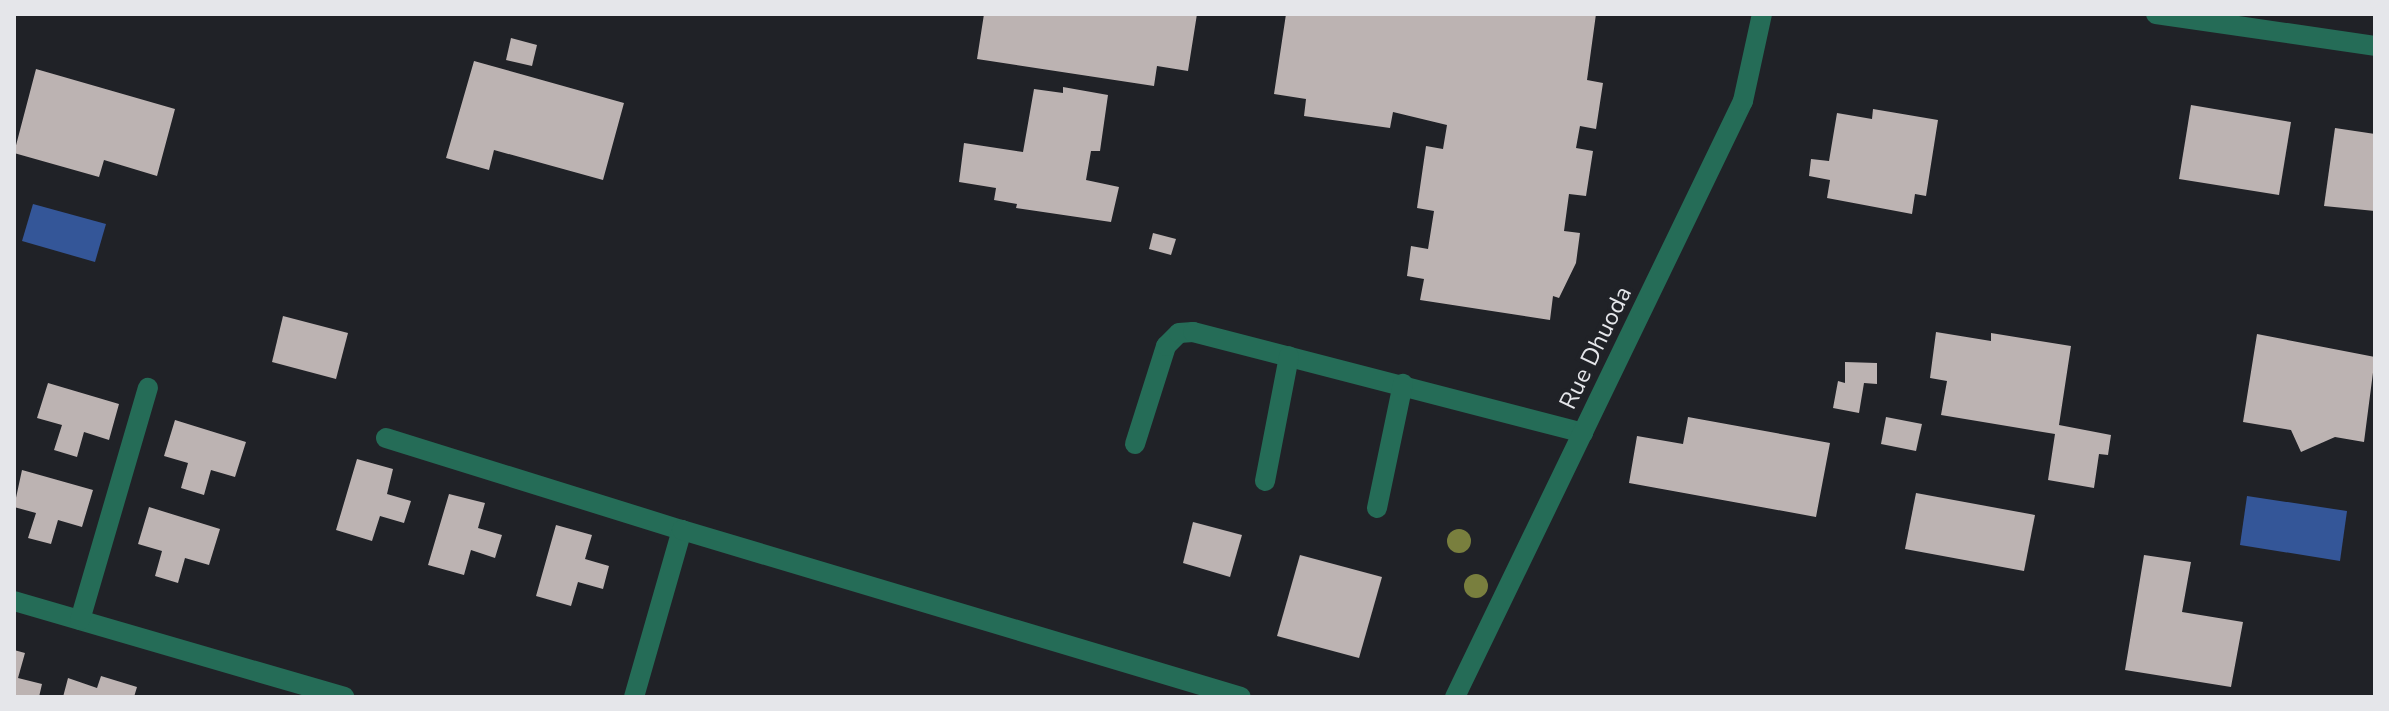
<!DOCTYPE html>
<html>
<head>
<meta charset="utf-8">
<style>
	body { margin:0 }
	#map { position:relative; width:2389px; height:711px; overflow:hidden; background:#202227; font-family:"Nunito Sans",sans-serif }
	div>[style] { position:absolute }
	.water>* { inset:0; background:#345698 }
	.building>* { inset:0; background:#bcb3b2 }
	.minor>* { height:20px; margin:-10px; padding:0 10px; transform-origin:10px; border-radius:10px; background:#256c57 }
	.trees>* { width:24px; height:24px; margin:-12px; border-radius:50%; background:#797f3e }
	span { translate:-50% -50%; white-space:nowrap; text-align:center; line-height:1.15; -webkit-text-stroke:8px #202227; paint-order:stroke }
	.street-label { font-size:24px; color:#e5e6ea }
	.frame { position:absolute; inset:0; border:16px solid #e5e6ea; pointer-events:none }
</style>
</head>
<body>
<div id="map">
	<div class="water">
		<div style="clip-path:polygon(33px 204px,106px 224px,95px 262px,22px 241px)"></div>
		<div style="clip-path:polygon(2247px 496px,2347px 511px,2340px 561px,2240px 545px)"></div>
	</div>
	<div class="building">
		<div style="clip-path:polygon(984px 14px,1197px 14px,1188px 71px,1157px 66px,1154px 86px,977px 59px)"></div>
		<div style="clip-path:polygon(1286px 14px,1596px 14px,1587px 80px,1603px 83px,1596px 129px,1580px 126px,1576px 148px,1593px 151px,1586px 196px,1569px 194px,1564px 231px,1580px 233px,1576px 263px,1559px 298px,1553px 296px,1550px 320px,1420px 300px,1424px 279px,1407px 276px,1411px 246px,1428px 249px,1434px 211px,1417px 208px,1426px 146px,1443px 149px,1447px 125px,1393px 112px,1390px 128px,1304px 116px,1306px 99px,1274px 94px)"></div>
		<div style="clip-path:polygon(511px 38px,537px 45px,532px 66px,506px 60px)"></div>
		<div style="clip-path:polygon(474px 61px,624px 103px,603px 180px,494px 150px,489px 170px,446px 158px)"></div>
		<div style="clip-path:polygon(36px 69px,175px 109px,157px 176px,104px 160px,99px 177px,14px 153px)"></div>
		<div style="clip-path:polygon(1063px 87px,1108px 95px,1100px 151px,1091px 151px,1086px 180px,1119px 187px,1111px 222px,1016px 208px,1017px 204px,994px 200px,996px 188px,959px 182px,964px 143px,1023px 152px,1034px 89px,1063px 93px)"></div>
		<div style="clip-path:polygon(2191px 105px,2291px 122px,2279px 195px,2179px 179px)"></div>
		<div style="clip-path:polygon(1873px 109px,1938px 120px,1926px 196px,1915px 194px,1912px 214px,1827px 198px,1830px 180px,1809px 176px,1811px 159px,1829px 161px,1837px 113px,1872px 119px)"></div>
		<div style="clip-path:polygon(2335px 128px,2375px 134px,2375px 211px,2324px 206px)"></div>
		<div style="clip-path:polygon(1153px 233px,1176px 239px,1171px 255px,1149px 249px)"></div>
		<div style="clip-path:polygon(283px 316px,348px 333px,336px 379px,272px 362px)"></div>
		<div style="clip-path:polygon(1936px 332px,1991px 341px,1991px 333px,2071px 346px,2059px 425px,2111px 435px,2108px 455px,2099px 454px,2094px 488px,2048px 480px,2055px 434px,1941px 415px,1947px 381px,1930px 378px)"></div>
		<div style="clip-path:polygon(2257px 334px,2375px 357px,2364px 442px,2335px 437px,2301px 452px,2291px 430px,2243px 422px)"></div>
		<div style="clip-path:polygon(1845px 362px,1877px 363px,1877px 384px,1864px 383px,1859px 413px,1833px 408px,1838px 381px,1845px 383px)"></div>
		<div style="clip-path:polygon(48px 383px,119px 404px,109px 440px,84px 432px,77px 457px,54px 450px,62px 425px,37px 418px)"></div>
		<div style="clip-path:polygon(1688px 417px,1830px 443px,1816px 517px,1629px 483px,1637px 436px,1683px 444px)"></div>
		<div style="clip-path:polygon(1886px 417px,1922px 424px,1916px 451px,1881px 444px)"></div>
		<div style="clip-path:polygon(175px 420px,246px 442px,235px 477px,211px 470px,204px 495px,181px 488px,188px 463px,164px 456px)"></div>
		<div style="clip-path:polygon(357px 459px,393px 469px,387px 494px,411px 501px,404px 523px,380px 516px,372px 541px,336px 530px)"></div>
		<div style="clip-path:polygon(22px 470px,93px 490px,82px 527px,58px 520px,51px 544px,28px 538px,36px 513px,14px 507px)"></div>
		<div style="clip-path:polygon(1916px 493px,2035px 515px,2024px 571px,1905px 549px)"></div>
		<div style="clip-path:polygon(449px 494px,485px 503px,478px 528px,502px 535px,495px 558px,471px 550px,464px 575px,428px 565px)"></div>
		<div style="clip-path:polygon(149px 507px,220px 529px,209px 565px,185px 558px,178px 583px,155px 576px,162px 551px,138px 544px)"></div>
		<div style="clip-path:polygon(1193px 522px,1242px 535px,1230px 577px,1183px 563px)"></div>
		<div style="clip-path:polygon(556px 525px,592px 535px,585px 559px,609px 566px,603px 589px,578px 582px,571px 606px,536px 596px)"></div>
		<div style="clip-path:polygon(1300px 555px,1382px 577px,1359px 658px,1277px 636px)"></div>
		<div style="clip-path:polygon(2144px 555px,2191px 562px,2182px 612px,2243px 622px,2231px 687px,2125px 670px)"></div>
		<div style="clip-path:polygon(14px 650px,25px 653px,18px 678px,42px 684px,39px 697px,14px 697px)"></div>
		<div style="clip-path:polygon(101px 676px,137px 687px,134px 697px,63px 697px,68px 678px,97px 688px)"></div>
	</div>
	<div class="minor">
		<div style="left:2156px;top:14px;width:221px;rotate:8.3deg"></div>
		<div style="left:386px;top:438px;width:310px;rotate:17.3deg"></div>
		<div style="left:1135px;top:444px;width:103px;rotate:-72.4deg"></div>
		<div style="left:1166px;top:346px;width:18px;rotate:-45deg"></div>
		<div style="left:1179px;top:333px;width:14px;rotate:-4deg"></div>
		<div style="left:1193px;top:332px;width:403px;rotate:14.5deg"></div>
		<div style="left:1265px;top:481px;width:127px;rotate:-79.1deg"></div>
		<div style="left:1377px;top:508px;width:127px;rotate:-78.2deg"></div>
		<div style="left:14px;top:601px;width:344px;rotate:16.2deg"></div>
		<div style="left:80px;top:620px;width:242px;rotate:-73.7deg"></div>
		<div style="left:634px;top:697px;width:174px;rotate:-74deg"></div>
		<div style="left:682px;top:530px;width:583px;rotate:16.63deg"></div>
		<div style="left:1455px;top:697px;width:662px;rotate:-64.21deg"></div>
		<div style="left:1743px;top:101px;width:89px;rotate:-77.7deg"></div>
	</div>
	<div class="trees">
		<div style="left:1459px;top:541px"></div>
		<div style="left:1476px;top:586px"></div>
	</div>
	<div class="street-label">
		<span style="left:1596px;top:348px;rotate:-64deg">Rue Dhuoda</span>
	</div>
	<div class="frame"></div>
</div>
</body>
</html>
